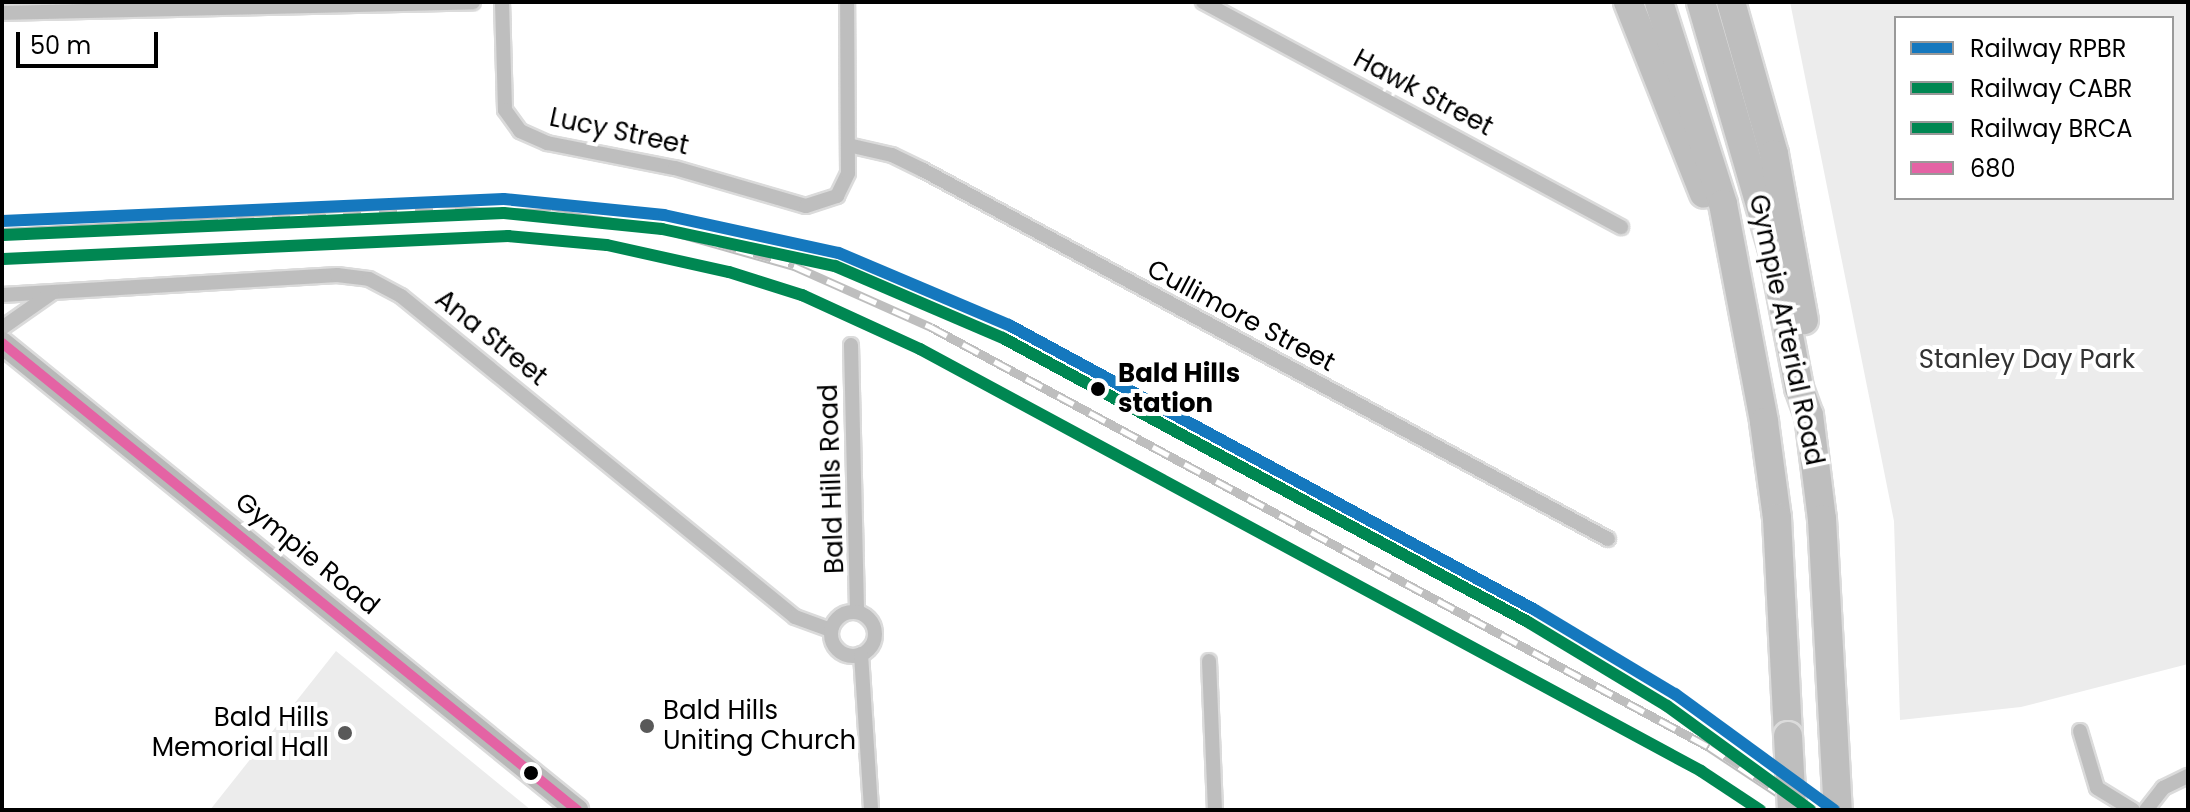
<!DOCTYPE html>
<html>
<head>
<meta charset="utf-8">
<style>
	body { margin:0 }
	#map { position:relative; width:2190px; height:812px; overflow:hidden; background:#fff; font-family:Poppins,sans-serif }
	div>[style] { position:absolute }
	.green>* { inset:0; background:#ececec }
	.roads { filter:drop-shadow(2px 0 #dbdbdb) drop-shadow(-2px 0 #dbdbdb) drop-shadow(0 2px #dbdbdb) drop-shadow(0 -2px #dbdbdb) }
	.minor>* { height:14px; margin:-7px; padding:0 7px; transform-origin:7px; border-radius:7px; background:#bebebe }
	.minor>.ring { margin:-7px; padding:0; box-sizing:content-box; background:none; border:14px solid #bebebe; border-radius:50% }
	.secondary>* { height:22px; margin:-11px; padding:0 11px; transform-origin:11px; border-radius:11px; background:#b8b8b8 }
	.motorway>* { height:28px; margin:-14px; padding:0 14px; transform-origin:14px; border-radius:14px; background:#bebebe }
	.rail>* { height:9px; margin-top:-4.5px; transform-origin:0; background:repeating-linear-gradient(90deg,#fff 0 18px,#bebebe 0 36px); box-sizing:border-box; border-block:2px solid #bebebe }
	.bridges { filter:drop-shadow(2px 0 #dbdbdb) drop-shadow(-2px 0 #dbdbdb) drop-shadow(0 2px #dbdbdb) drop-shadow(0 -2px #dbdbdb) }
	.motorway-bridge>* { height:28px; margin:-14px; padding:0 14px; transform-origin:14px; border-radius:14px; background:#bebebe }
	.bus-1>* { height:10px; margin:-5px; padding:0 5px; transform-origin:5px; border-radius:5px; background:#e463a4 }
	.rail-1>* { height:12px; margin:-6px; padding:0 6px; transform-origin:6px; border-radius:6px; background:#1578be }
	.rail-2>* { height:12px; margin:-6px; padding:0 6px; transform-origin:6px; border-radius:6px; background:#008752 }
	.rail-3>* { height:12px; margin:-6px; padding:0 6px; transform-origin:6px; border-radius:6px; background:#008752 }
	.dots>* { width:22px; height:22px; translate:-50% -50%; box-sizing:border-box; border:4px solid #fff; border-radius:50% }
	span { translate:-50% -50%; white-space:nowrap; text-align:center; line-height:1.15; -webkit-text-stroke:8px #fff; paint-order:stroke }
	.street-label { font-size:26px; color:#000 }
	.park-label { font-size:26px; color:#333 }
	.stop-label { font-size:26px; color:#000; font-weight:700 }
	.left { translate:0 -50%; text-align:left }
	.poi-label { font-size:26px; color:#000 }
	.right { translate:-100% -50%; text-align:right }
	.frame { position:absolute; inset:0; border:4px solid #000; pointer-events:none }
	.legend { position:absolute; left:1894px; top:16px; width:280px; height:184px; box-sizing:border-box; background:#fff; border:2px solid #999; margin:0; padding:10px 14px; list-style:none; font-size:24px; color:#000 }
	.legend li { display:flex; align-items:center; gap:16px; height:40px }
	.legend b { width:40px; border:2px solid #999 }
	.scale { position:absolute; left:16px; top:32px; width:142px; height:36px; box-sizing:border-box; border:4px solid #000; border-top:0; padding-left:10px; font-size:24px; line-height:28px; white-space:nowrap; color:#000; -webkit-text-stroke:6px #fff; paint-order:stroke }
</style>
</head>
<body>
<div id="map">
	<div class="green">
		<div style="clip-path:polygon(evenodd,1790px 2px,2188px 2px,2188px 664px,2021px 707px,1900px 720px,1894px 521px,1790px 2px,1896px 18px,2172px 18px,2172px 198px,1896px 198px,1896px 18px)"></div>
		<div style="clip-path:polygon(336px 651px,531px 810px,210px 810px)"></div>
	</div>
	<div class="roads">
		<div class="minor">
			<div style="left:502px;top:2px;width:108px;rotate:88.4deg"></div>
			<div style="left:505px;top:110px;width:26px;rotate:54deg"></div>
			<div style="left:520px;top:131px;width:30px;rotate:24deg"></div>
			<div style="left:547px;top:143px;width:130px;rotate:11.1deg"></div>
			<div style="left:675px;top:168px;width:136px;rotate:16.2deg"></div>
			<div style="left:806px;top:206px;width:33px;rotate:-18deg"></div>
			<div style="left:837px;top:196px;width:25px;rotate:-64deg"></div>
			<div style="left:848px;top:173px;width:171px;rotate:-90.3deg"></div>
			<div style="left:1203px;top:2px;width:475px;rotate:28.3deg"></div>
			<div style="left:2px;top:13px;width:471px;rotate:-1.3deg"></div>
			<div style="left:848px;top:145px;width:45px;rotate:12.8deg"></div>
			<div style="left:892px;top:155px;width:34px;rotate:26deg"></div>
			<div style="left:923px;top:170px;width:778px;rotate:28.31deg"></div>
			<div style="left:2px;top:295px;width:336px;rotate:-3.4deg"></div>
			<div style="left:337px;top:275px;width:32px;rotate:7deg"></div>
			<div style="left:369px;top:279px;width:36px;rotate:28deg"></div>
			<div style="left:401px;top:296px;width:508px;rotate:39.17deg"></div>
			<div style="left:795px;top:617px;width:38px;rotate:20deg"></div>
			<div style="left:2px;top:328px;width:61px;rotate:-35deg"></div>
			<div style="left:851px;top:345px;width:267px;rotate:88.7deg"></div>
			<div class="ring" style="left:831px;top:612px;width:30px;height:30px"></div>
			<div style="left:861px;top:654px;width:156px;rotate:86.3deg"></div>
			<div style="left:1209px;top:661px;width:149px;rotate:87.7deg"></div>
			<div style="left:2080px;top:731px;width:59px;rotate:73.4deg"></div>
			<div style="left:2097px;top:788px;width:42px;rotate:31.4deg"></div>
			<div style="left:2146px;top:810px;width:28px;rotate:-52deg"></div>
			<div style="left:2163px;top:788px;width:28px;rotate:-26deg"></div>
		</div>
		<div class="secondary">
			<div style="left:2px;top:343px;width:741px;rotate:39.08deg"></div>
		</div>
		<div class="motorway">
			<div style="left:1628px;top:2px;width:206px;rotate:68.4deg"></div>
			<div style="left:1659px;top:2px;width:212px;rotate:72.4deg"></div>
			<div style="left:1723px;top:204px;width:222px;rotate:79.3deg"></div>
			<div style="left:1764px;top:422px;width:97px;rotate:82.3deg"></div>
			<div style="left:1777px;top:518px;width:218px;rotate:87.1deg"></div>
			<div style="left:1701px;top:2px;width:254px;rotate:73.8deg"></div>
			<div style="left:1772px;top:246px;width:145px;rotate:79.2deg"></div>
			<div style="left:1799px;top:388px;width:29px;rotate:70deg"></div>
			<div style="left:1809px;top:415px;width:105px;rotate:82.9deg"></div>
			<div style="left:1822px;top:519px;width:291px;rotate:86.9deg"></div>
			<div style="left:1731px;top:2px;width:158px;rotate:74.2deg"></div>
			<div style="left:1774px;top:154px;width:169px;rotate:79.8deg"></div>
		</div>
	</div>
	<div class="rail">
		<div style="left:2px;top:232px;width:436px;rotate:-2.9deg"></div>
		<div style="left:437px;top:210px;width:114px;rotate:1.5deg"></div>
		<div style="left:551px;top:213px;width:117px;rotate:8.3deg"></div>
		<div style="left:667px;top:230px;width:132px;rotate:15.8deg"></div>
		<div style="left:794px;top:266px;width:150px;rotate:24deg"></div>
		<div style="left:931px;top:327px;width:884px;rotate:28.36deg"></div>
		<div style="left:1709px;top:747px;width:114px;rotate:33.6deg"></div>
	</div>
	<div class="bridges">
		<div class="motorway-bridge">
			<div style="left:1788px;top:736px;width:74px;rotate:86.9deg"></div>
		</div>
	</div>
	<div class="bus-1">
		<div style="left:2px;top:343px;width:741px;rotate:39.08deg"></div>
	</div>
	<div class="rail-1">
		<div style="left:2px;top:221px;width:502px;rotate:-2.51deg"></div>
		<div style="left:504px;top:199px;width:161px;rotate:5.7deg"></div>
		<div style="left:664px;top:215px;width:179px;rotate:12.3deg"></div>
		<div style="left:839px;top:253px;width:185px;rotate:23deg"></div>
		<div style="left:1009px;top:325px;width:598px;rotate:28.45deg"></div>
		<div style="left:1535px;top:610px;width:163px;rotate:31deg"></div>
		<div style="left:1675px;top:694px;width:197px;rotate:36.1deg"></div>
	</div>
	<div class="rail-2">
		<div style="left:3px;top:235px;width:501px;rotate:-2.51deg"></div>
		<div style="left:504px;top:213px;width:159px;rotate:5.8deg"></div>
		<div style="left:662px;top:229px;width:177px;rotate:12.1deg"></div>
		<div style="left:835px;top:266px;width:183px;rotate:23.2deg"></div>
		<div style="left:1003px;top:338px;width:597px;rotate:28.41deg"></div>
		<div style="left:1528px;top:622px;width:162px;rotate:31.1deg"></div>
		<div style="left:1667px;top:706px;width:177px;rotate:36deg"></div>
	</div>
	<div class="rail-3">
		<div style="left:3px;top:259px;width:506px;rotate:-2.61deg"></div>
		<div style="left:508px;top:236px;width:99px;rotate:5.2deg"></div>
		<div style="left:607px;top:245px;width:125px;rotate:12.5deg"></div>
		<div style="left:729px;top:272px;width:77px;rotate:17.5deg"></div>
		<div style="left:802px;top:295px;width:130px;rotate:24.6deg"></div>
		<div style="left:920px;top:349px;width:888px;rotate:28.38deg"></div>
		<div style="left:1701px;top:771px;width:71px;rotate:33.5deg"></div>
	</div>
	<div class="dots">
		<div style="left:1098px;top:389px;background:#000"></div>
		<div style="left:647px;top:726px;background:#595959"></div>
		<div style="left:345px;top:733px;background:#595959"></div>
		<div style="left:531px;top:773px;background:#000"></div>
	</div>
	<div class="street-label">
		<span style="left:1423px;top:93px;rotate:28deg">Hawk Street</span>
		<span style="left:619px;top:132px;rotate:12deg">Lucy Street</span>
		<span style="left:1241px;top:316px;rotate:28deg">Cullimore Street</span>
		<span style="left:1786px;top:330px;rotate:78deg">Gympie Arterial Road</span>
		<span style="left:491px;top:338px;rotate:39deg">Ana Street</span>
		<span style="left:832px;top:479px;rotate:-92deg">Bald Hills Road</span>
		<span style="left:307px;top:554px;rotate:39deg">Gympie Road</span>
	</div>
	<div class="park-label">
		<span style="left:2027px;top:360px">Stanley Day Park</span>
	</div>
	<div class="stop-label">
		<span class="left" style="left:1118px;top:389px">Bald Hills<br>station</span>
	</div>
	<div class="poi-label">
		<span class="left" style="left:663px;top:726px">Bald Hills<br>Uniting Church</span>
		<span class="right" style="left:329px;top:733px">Bald Hills<br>Memorial Hall</span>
	</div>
	<div class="frame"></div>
	<ul class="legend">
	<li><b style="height:10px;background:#1578be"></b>Railway RPBR</li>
	<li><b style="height:10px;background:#008752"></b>Railway CABR</li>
	<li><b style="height:10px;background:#008752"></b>Railway BRCA</li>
	<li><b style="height:10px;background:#e463a4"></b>680</li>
	</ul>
	<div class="scale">50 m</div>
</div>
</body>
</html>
